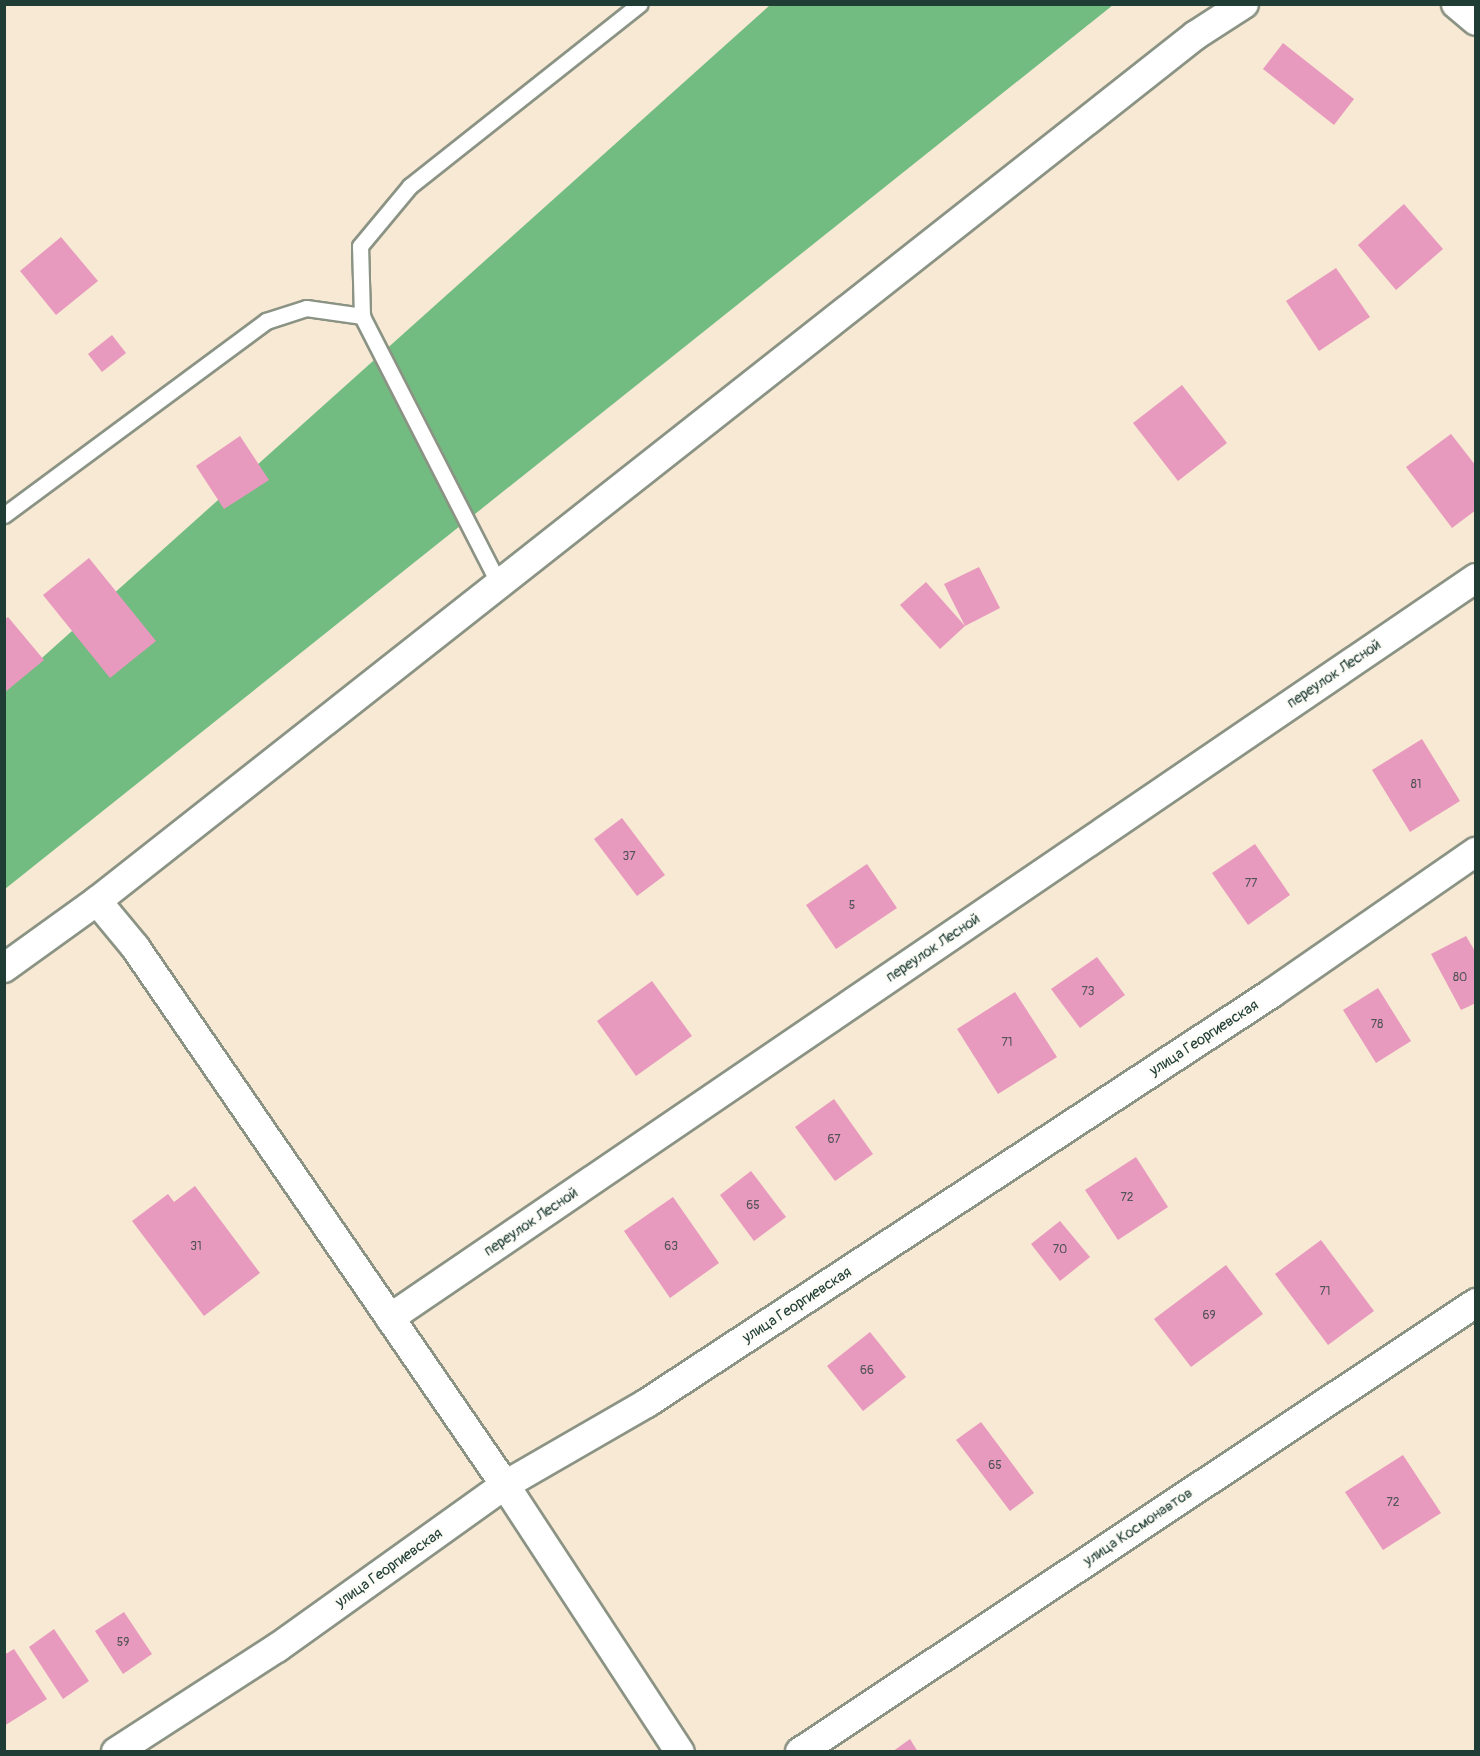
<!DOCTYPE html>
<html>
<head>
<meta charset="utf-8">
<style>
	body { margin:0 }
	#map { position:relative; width:1480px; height:1756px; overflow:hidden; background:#f7e9d4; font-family:Pangolin,sans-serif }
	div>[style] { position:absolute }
	.forest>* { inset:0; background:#72bc82 }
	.building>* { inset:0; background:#e899be }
	.roads { filter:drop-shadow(2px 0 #8b9384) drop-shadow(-2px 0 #8b9384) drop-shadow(0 2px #8b9384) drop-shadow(0 -2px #8b9384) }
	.lane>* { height:15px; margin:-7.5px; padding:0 7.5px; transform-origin:7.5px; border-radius:7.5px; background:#fff }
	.street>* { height:28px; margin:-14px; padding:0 14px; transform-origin:14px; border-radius:14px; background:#fff }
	span { translate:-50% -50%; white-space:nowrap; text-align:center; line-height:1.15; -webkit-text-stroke:5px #fdfcf7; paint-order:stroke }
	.number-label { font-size:12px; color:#515456 }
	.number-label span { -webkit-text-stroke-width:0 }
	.street-label { font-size:15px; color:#1f3d34 }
	.frame { position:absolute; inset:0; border:6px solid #1f3d34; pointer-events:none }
</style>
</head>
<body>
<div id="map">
	<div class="forest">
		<div style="clip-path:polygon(770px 5px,1113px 5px,5px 889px,4px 692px)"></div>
	</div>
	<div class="building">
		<div style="clip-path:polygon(1283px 43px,1354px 99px,1334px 125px,1263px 69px)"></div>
		<div style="clip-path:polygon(1404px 204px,1443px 249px,1396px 290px,1358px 245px)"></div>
		<div style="clip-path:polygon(61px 237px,98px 281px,56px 315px,20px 271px)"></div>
		<div style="clip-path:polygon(1336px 268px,1370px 317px,1319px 351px,1286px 301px)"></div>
		<div style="clip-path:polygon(112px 335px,126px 353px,102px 372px,88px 354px)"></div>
		<div style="clip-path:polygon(1182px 385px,1227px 443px,1178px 481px,1133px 423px)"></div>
		<div style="clip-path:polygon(1451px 434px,1476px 466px,1476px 510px,1452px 528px,1406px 467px)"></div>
		<div style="clip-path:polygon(240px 436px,269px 480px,224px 509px,196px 466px)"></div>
		<div style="clip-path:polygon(89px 558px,156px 641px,110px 678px,43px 595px)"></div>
		<div style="clip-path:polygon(979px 567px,1000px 608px,965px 626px,944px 584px)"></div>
		<div style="clip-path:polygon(926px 582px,965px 626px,940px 649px,900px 605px)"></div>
		<div style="clip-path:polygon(8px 617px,44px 660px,4px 693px,4px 620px)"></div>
		<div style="clip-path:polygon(1422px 739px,1460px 801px,1410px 832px,1372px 770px)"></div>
		<div style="clip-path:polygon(622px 818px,665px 875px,637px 896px,594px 839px)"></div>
		<div style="clip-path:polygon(1255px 844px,1290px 895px,1248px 925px,1212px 873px)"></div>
		<div style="clip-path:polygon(867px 864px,897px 908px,836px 949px,806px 905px)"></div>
		<div style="clip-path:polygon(1466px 936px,1476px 953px,1476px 1003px,1461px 1010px,1431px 954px)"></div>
		<div style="clip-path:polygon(1097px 957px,1125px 995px,1080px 1028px,1051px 989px)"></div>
		<div style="clip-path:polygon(652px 981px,692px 1036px,636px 1076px,597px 1021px)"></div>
		<div style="clip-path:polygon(1378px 988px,1411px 1041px,1376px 1063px,1343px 1010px)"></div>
		<div style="clip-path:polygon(1015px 992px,1057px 1057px,998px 1094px,957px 1029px)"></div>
		<div style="clip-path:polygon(834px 1099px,873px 1154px,835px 1181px,795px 1127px)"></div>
		<div style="clip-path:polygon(1136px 1157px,1168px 1207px,1118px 1240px,1085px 1190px)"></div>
		<div style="clip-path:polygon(751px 1171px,786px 1217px,754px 1241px,720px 1195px)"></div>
		<div style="clip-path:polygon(195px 1186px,260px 1273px,204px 1316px,132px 1221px,168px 1194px,174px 1202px)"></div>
		<div style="clip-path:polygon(673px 1197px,719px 1263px,670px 1298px,624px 1231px)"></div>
		<div style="clip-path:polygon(1060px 1221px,1090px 1257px,1060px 1281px,1031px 1244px)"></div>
		<div style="clip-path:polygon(1321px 1240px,1374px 1311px,1328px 1345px,1275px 1274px)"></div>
		<div style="clip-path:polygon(1226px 1265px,1263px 1314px,1191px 1367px,1154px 1319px)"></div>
		<div style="clip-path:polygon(870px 1332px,906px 1377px,863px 1411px,827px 1366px)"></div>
		<div style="clip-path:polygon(981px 1422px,1034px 1493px,1010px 1511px,956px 1440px)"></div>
		<div style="clip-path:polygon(1403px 1455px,1441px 1513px,1383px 1550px,1345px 1492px)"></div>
		<div style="clip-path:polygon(124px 1612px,152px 1654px,123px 1674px,95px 1631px)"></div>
		<div style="clip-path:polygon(54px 1629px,89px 1681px,63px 1699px,29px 1647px)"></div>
		<div style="clip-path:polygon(14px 1649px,47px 1699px,4px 1726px,4px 1655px)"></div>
		<div style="clip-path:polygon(910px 1739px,918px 1752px,892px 1752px)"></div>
	</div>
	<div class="roads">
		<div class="lane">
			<div style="left:4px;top:515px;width:326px;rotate:-36.5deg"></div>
			<div style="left:266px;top:321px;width:42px;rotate:-18deg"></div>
			<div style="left:306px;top:308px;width:57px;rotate:8.1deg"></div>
			<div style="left:499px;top:584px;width:301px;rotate:-117.1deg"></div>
			<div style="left:362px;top:316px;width:70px;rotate:-91.6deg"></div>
			<div style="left:360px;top:246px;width:78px;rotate:-50.2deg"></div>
			<div style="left:410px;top:186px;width:293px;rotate:-38.4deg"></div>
		</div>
		<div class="street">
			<div style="left:1456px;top:4px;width:26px;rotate:40deg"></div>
			<div style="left:97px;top:901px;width:60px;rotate:50.4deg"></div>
			<div style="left:135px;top:947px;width:653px;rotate:55.48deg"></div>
			<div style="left:505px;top:1485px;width:319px;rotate:56.8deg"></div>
			<div style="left:4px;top:968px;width:115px;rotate:-35.8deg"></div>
			<div style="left:97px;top:901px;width:1399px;rotate:-38.24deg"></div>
			<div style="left:1196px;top:35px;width:57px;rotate:-32.9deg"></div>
			<div style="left:390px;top:1318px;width:1314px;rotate:-34.27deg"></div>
			<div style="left:116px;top:1752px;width:192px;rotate:-32.9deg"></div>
			<div style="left:277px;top:1648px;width:280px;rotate:-35.6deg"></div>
			<div style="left:505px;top:1485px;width:164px;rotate:-30deg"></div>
			<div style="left:647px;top:1403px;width:747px;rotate:-33.26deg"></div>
			<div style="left:1272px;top:993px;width:248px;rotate:-34.7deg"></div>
			<div style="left:800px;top:1752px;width:812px;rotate:-33.59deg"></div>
		</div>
	</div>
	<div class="number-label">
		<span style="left:1416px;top:785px">81</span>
		<span style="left:629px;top:857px">37</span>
		<span style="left:1251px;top:884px">77</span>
		<span style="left:852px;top:906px">5</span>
		<span style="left:1460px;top:978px">80</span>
		<span style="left:1088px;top:992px">73</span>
		<span style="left:1377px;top:1025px">78</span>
		<span style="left:1007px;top:1043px">71</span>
		<span style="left:834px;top:1140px">67</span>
		<span style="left:1127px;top:1198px">72</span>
		<span style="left:753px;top:1206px">65</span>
		<span style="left:196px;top:1247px">31</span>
		<span style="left:671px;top:1247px">63</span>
		<span style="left:1060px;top:1250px">70</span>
		<span style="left:1325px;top:1292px">71</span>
		<span style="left:1209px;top:1316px">69</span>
		<span style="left:867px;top:1371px">66</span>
		<span style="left:995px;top:1466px">65</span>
		<span style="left:1393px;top:1503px">72</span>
		<span style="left:123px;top:1643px">59</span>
	</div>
	<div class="street-label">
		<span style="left:1334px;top:674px;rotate:-34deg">переулок Лесной</span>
		<span style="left:933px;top:948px;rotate:-34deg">переулок Лесной</span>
		<span style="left:1204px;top:1038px;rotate:-33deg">улица Георгиевская</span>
		<span style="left:531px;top:1222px;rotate:-34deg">переулок Лесной</span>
		<span style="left:797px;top:1305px;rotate:-33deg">улица Георгиевская</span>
		<span style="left:1138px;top:1527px;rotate:-34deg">улица Космонавтов</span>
		<span style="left:389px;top:1568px;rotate:-35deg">улица Георгиевская</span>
	</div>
	<div class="frame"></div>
</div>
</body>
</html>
